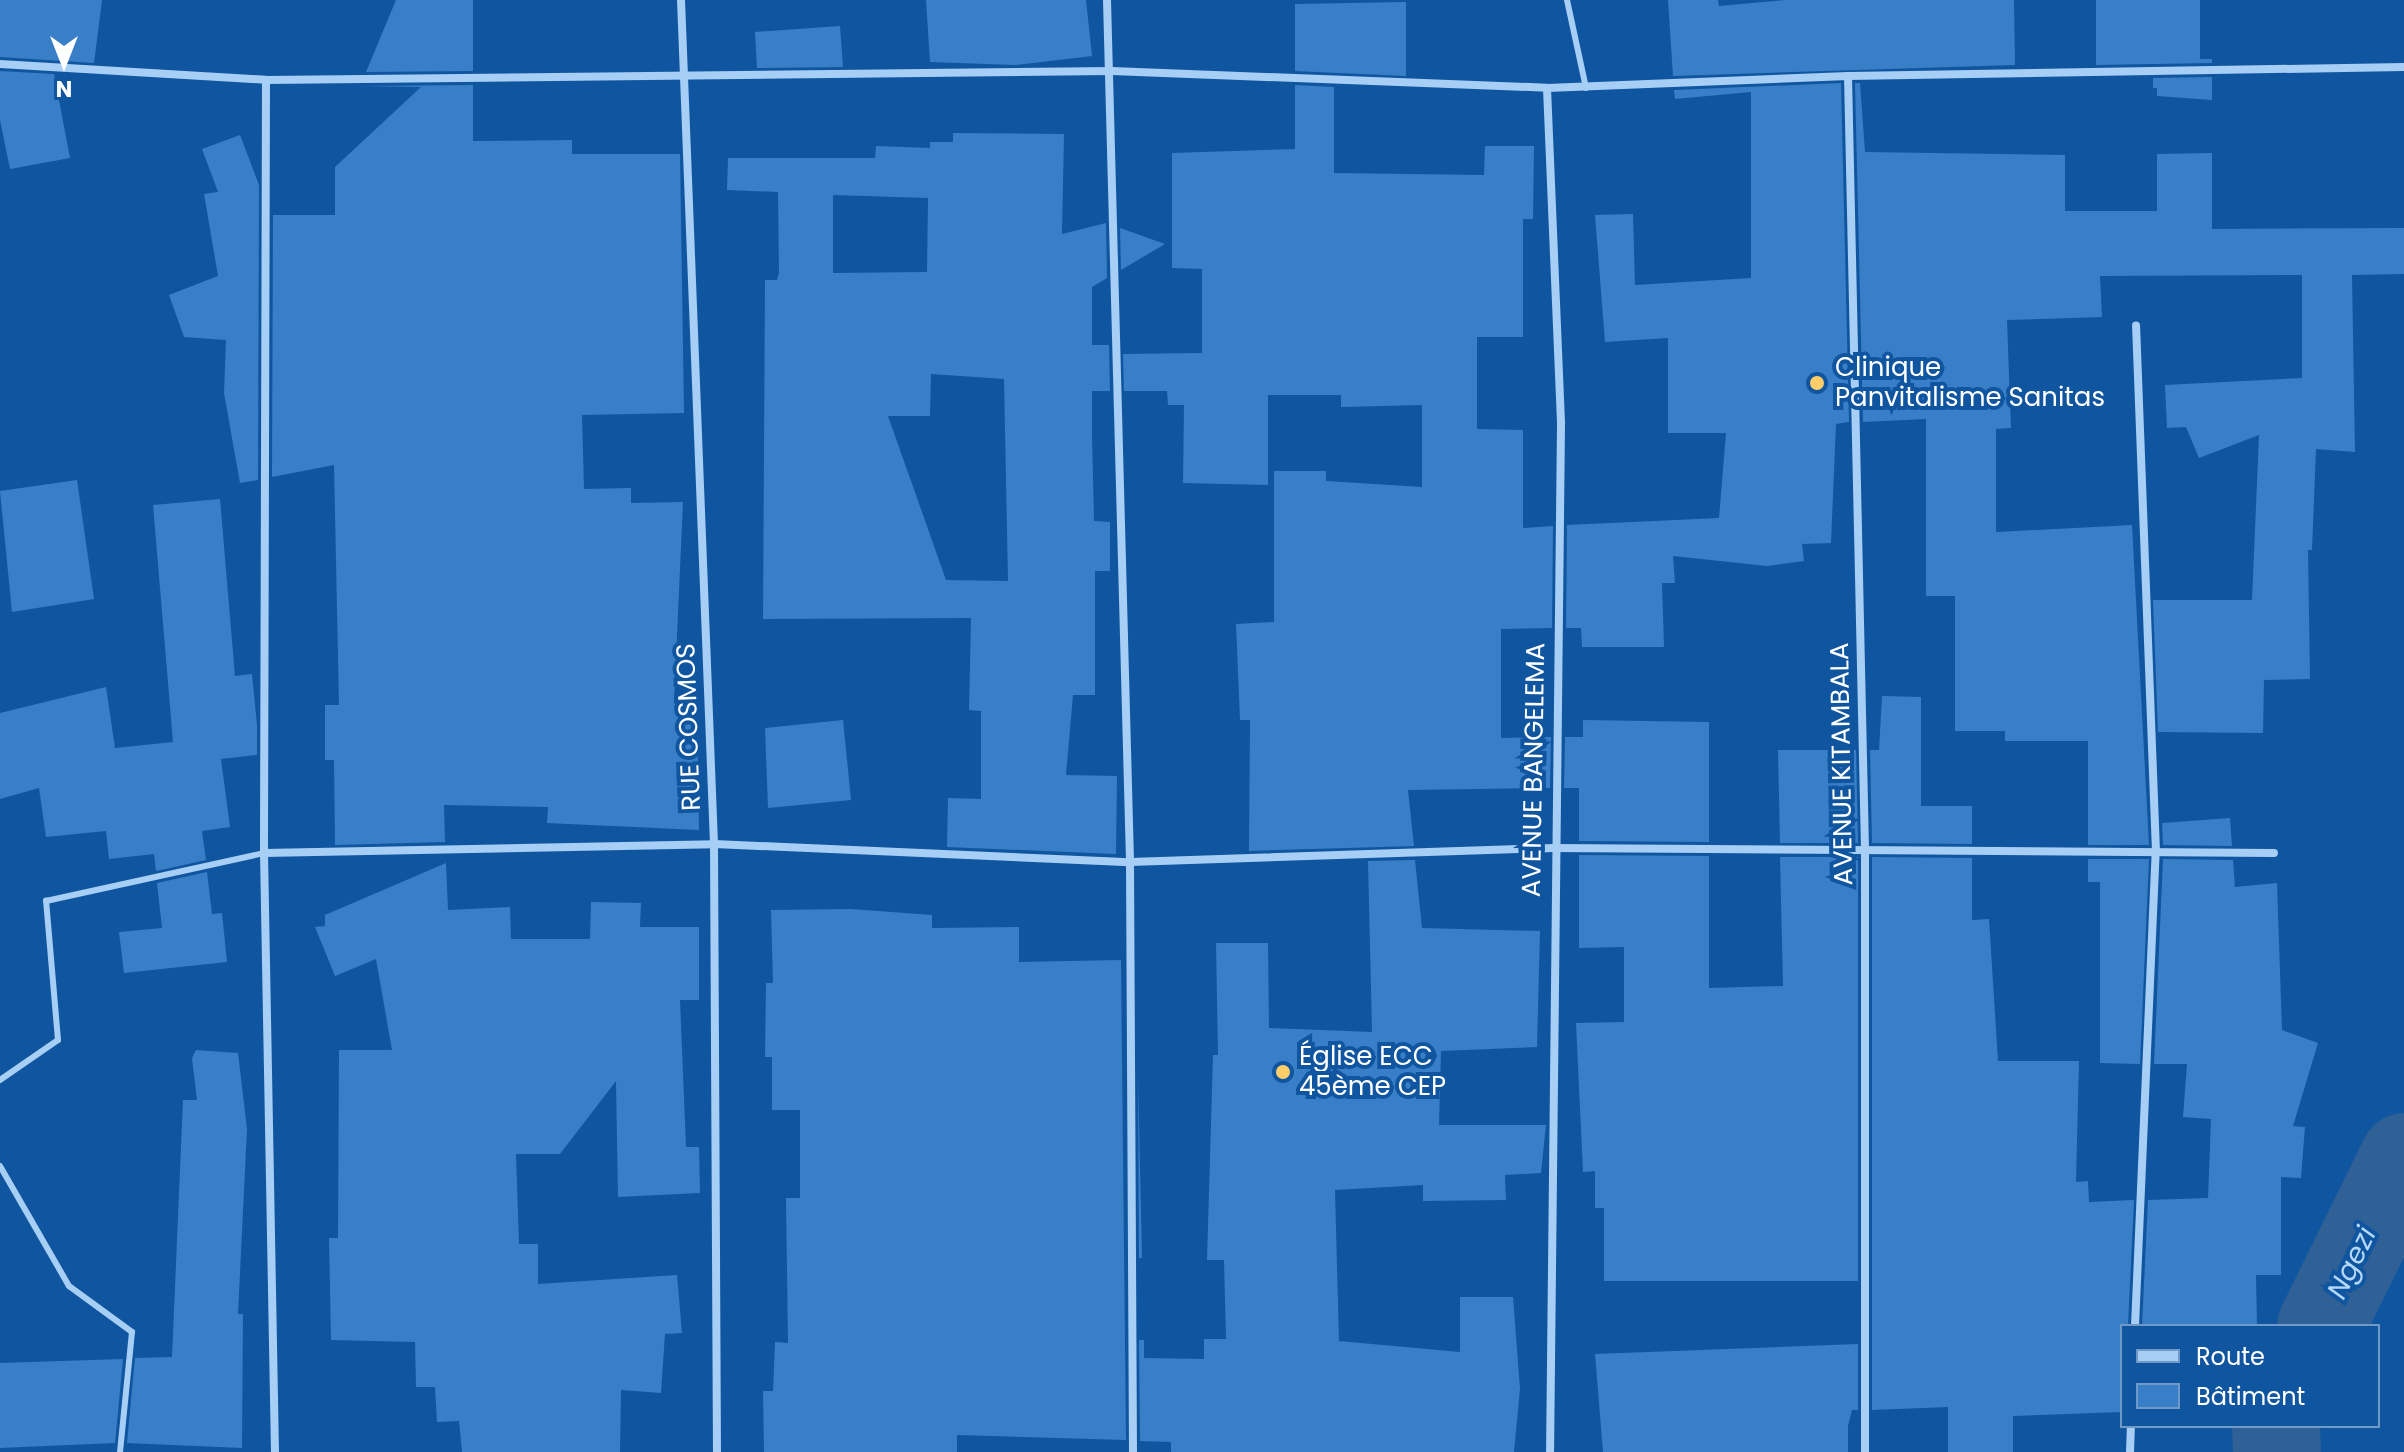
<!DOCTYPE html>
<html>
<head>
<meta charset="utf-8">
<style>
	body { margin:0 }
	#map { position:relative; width:2404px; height:1452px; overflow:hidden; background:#10559f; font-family:Poppins,sans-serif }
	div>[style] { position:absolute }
	.river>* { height:88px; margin:-44px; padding:0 44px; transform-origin:44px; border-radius:44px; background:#2f6197 }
	.building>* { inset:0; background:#397fc7 }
	.lane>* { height:6px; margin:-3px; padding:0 3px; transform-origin:3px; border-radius:3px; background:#a7cef5 }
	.street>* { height:8px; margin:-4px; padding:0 4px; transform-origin:4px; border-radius:4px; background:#a7cef5 }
	.dots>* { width:22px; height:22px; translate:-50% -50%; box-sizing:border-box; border:4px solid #10559f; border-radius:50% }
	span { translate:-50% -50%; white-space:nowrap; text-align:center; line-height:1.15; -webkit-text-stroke:8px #10559f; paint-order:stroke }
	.poi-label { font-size:26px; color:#fff }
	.left { translate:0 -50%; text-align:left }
	.street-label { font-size:26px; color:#fff }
	.water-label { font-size:28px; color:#b4d8fc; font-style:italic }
	.legend { position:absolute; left:2120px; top:1324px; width:260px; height:104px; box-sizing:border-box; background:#10559f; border:2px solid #7099c5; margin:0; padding:10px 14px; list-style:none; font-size:24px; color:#fff }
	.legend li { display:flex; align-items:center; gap:16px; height:40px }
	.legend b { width:40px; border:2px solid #7099c5 }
	.north { position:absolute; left:24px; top:24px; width:80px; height:80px; -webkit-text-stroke:6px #10559f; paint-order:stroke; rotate:180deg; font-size:22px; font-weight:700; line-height:32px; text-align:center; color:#fff }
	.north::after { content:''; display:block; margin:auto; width:28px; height:36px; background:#fff; clip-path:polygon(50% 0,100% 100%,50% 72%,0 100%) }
</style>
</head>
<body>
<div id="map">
	<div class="river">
		<div style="left:2321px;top:1326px;width:188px;rotate:-63.8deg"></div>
		<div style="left:2276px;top:1426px;width:26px;rotate:88deg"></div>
	</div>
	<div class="building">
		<div style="clip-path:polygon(0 0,102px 0,94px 63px,0 57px)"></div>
		<div style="clip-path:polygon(396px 0,473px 0,473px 71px,366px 72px)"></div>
		<div style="clip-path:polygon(926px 0,1086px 0,1092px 56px,1015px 65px,930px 62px)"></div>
		<div style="clip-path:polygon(1668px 0,1718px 0,1719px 6px,1785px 0,2014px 0,2015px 65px,1673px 76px)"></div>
		<div style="clip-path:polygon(2096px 0,2200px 0,2200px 59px,2212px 59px,2212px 63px,2096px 65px)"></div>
		<div style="clip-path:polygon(1406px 2px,1406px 76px,1295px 71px,1295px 4px)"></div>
		<div style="clip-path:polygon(840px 26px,843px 67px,757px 68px,755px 32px)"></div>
		<div style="clip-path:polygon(0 71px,54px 74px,70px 158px,10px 169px,0 120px)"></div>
		<div style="clip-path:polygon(2212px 77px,2212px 100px,2157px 96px,2157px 88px,2153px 88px,2153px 78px)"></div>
		<div style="clip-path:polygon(1841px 83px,1849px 422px,1836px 424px,1831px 543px,1802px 544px,1804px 561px,1767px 566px,1673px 556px,1675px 583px,1662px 583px,1664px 647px,1582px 647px,1581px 628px,1566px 628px,1567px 525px,1719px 518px,1726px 433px,1668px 433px,1668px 338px,1605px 342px,1595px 215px,1633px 214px,1635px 285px,1751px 278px,1751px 92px,1675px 99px,1674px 90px)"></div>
		<div style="clip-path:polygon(1855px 83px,1860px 83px,1865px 152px,2065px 155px,2065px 211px,2157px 211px,2157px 154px,2212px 153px,2212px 229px,2404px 228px,2404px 274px,2352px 275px,2355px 452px,2316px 449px,2312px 550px,2308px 550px,2310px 679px,2264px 680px,2263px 733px,2158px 732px,2153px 600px,2252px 600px,2259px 435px,2199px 458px,2186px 427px,2167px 428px,2165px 385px,2302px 378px,2302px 275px,2100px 276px,2102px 317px,2007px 320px,2011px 428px,1996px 429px,1996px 532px,2132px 525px,2149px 845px,2088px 845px,2088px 741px,2005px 741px,2005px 731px,1955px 731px,1955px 596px,1926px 596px,1926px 419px,1863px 422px)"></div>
		<div style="clip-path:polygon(473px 85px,473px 141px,572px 140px,572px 154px,680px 154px,684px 413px,582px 415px,584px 489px,631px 488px,631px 503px,683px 502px,674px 703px,697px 704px,699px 830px,547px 823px,548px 807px,444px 805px,445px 842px,335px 845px,334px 760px,325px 760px,325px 705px,339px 705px,334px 465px,272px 477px,273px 215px,335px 215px,335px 167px,421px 87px,360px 86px)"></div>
		<div style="clip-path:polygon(1295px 85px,1334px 87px,1334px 173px,1484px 175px,1485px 146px,1534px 146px,1533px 219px,1523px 219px,1523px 337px,1477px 337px,1477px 429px,1523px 430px,1523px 528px,1553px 526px,1552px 628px,1501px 629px,1501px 738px,1551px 737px,1550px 788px,1408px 790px,1414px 846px,1249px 851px,1250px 720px,1240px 720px,1236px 624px,1274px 622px,1274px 471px,1326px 471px,1326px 481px,1422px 487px,1422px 405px,1341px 407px,1341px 395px,1268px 395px,1268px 485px,1183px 483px,1184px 405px,1168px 405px,1167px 391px,1124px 391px,1123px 354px,1202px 353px,1202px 269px,1172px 268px,1172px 153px,1295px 149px)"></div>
		<div style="clip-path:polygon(evenodd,953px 133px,1064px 134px,1062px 234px,1106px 223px,1107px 278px,1092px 287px,1092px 345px,1109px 345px,1110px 391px,1092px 391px,1092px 436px,1094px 521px,1110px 522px,1110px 571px,1095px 571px,1095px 695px,1073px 695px,1066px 775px,1117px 776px,1116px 854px,947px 847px,948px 798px,981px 799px,981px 711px,969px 710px,971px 618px,763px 619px,765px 280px,777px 280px,779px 273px,778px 192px,727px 190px,728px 158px,875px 158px,876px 146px,930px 148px,930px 142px,953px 142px,953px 133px,833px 195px,928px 198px,927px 272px,833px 273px,833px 195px,953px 133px,931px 374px,1004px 379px,1008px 581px,946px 580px,888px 416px,930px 416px,931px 374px)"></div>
		<div style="clip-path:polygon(240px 135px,259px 185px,258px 480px,240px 483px,224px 393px,226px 340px,184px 337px,169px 295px,218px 276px,204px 194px,218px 192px,202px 149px)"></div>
		<div style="clip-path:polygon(1120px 228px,1165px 244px,1121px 270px)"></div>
		<div style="clip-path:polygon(77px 480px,94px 599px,12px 612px,0 491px)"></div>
		<div style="clip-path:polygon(220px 499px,235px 676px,252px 674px,257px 725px,257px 755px,221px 759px,230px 827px,202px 831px,206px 860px,156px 871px,154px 854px,109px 859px,106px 831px,46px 837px,39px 788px,0 799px,0 713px,106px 687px,115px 748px,173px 742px,153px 505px)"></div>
		<div style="clip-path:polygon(1882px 696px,1921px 697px,1921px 806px,1972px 806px,1972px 844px,1872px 843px,1870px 750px,1879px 750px)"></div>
		<div style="clip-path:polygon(843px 720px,851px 800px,768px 808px,765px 728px)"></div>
		<div style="clip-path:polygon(1583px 720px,1709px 722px,1709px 842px,1579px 841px,1579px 788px,1564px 788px,1565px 737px,1583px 737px)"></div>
		<div style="clip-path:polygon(1778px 750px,1856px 750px,1858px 843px,1780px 843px)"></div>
		<div style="clip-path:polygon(2230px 818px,2232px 846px,2163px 845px,2162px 823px)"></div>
		<div style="clip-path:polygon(1579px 855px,1709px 856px,1709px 988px,1783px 986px,1780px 857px,1858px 857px,1858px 1281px,1604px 1281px,1604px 1208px,1595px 1208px,1595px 1171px,1583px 1172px,1576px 1023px,1624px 1022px,1624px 947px,1579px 948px)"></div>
		<div style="clip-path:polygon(1872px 857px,1972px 858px,1972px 920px,1989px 919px,1998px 1061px,2079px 1061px,2076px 1182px,2088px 1181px,2089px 1202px,2134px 1200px,2128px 1326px,2122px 1326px,2122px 1412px,2013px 1416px,2013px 1452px,1948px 1452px,1948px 1407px,1872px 1410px)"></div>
		<div style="clip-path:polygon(2088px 859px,2149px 859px,2140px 1064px,2100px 1063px,2100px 882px,2088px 882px)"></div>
		<div style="clip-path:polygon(2163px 859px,2233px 860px,2235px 887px,2277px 883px,2282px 1030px,2318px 1043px,2293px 1126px,2305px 1127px,2301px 1178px,2281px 1177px,2281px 1275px,2256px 1275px,2257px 1326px,2142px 1326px,2148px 1200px,2208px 1198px,2211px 1119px,2183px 1117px,2187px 1064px,2154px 1064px)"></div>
		<div style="clip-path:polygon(1415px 860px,1422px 928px,1540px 931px,1537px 1047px,1441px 1051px,1439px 1125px,1546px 1125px,1541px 1173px,1505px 1175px,1506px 1200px,1423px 1201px,1423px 1185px,1335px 1190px,1339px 1341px,1460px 1352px,1460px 1297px,1513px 1297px,1520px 1389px,1514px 1452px,1171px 1452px,1171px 1442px,1140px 1441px,1139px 1340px,1144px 1340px,1144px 1358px,1204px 1359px,1204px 1339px,1226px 1339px,1224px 1260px,1207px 1260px,1213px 1055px,1218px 1055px,1216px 943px,1268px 943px,1269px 1028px,1372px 1032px,1368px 861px)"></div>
		<div style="clip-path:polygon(446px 863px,448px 910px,510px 907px,511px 939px,590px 939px,591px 902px,641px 903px,640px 927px,699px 927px,699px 1000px,680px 1000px,686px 1147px,699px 1147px,700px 1193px,618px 1197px,616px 1081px,560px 1154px,516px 1154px,519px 1244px,538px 1244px,538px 1284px,677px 1275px,682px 1333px,665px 1334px,661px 1393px,621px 1390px,620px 1452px,462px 1452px,459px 1421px,437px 1422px,435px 1387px,416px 1387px,415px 1342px,331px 1340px,329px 1238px,338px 1238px,339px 1050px,392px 1050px,376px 959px,335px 976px,315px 927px,325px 926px,325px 915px)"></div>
		<div style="clip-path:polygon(207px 872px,212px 914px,222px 913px,227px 962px,124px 973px,119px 932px,162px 928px,157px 883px)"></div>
		<div style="clip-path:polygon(851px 909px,932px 915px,932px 928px,1019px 927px,1019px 962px,1121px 960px,1126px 1440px,957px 1435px,957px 1452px,764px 1452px,763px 1391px,773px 1391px,775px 1342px,788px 1343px,786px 1198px,800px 1198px,800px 1110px,772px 1110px,772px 1057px,765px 1057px,766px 983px,773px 983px,771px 910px)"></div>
		<div style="clip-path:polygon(196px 1050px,238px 1053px,247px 1129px,238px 1314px,243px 1314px,242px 1448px,127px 1443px,135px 1358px,172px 1357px,183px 1100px,197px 1100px,192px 1058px)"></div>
		<div style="clip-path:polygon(1138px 1074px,1142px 1258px,1139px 1258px)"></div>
		<div style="clip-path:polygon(1858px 1344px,1858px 1410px,1852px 1410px,1848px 1426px,1848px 1452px,1603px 1452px,1595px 1354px)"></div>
		<div style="clip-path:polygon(123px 1359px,115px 1443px,0 1448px,0 1363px)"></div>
	</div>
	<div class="lane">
		<div style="left:1567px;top:0;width:90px;rotate:77.8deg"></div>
		<div style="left:0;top:1080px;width:70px;rotate:-34.6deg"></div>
		<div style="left:58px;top:1040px;width:140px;rotate:-94.9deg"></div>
		<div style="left:46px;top:901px;width:223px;rotate:-12.4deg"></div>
		<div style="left:0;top:1166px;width:138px;rotate:60.1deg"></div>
		<div style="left:69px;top:1286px;width:78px;rotate:36.1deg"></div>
		<div style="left:132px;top:1332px;width:121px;rotate:95.7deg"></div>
	</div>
	<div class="street">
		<div style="left:681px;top:0;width:845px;rotate:87.76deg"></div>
		<div style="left:714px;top:844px;width:608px;rotate:89.72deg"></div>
		<div style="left:1107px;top:0;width:862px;rotate:88.47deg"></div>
		<div style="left:1130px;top:862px;width:590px;rotate:89.71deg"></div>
		<div style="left:0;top:64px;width:266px;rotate:3.4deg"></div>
		<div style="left:266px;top:80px;width:846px;rotate:-0.61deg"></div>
		<div style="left:1112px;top:71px;width:435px;rotate:2.2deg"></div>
		<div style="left:1547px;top:88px;width:301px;rotate:-2.3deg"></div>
		<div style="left:1848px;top:76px;width:556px;rotate:-0.93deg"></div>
		<div style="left:1848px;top:76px;width:774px;rotate:88.74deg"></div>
		<div style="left:1865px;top:850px;width:602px;rotate:90deg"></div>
		<div style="left:266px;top:80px;width:773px;rotate:90.15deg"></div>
		<div style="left:264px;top:853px;width:599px;rotate:88.95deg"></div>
		<div style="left:1547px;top:88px;width:336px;rotate:87.6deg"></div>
		<div style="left:1561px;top:424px;width:1028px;rotate:90.61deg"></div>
		<div style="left:264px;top:853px;width:450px;rotate:-1.1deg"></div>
		<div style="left:714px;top:844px;width:416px;rotate:2.5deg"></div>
		<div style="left:1130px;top:862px;width:423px;rotate:-1.9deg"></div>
		<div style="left:1553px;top:848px;width:721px;rotate:0.4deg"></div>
		<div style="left:2135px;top:1326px;width:474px;rotate:-87.5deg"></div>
		<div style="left:2156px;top:852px;width:527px;rotate:-92.17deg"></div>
		<div style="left:2130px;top:1452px;width:26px;rotate:-88deg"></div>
	</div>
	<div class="dots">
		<div style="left:1817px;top:383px;background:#ffce6b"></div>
		<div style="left:1283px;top:1072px;background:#ffce6b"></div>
	</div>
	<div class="poi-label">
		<span class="left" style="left:1835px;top:383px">Clinique<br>Panvitalisme Sanitas</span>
		<span class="left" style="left:1299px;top:1072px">Église ECC<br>45ème CEP</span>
	</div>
	<div class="street-label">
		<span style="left:689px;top:727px;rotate:-92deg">RUE COSMOS</span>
		<span style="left:1842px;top:764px;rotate:-91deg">AVENUE KITAMBALA</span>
		<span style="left:1534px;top:770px;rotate:-89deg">AVENUE BANGELEMA</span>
	</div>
	<div class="water-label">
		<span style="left:2352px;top:1263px;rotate:-64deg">Ngezi</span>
	</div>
	<ul class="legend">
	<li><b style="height:10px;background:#a7cef5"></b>Route</li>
	<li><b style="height:22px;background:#397fc7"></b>Bâtiment</li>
	</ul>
	<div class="north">N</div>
</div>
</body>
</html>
